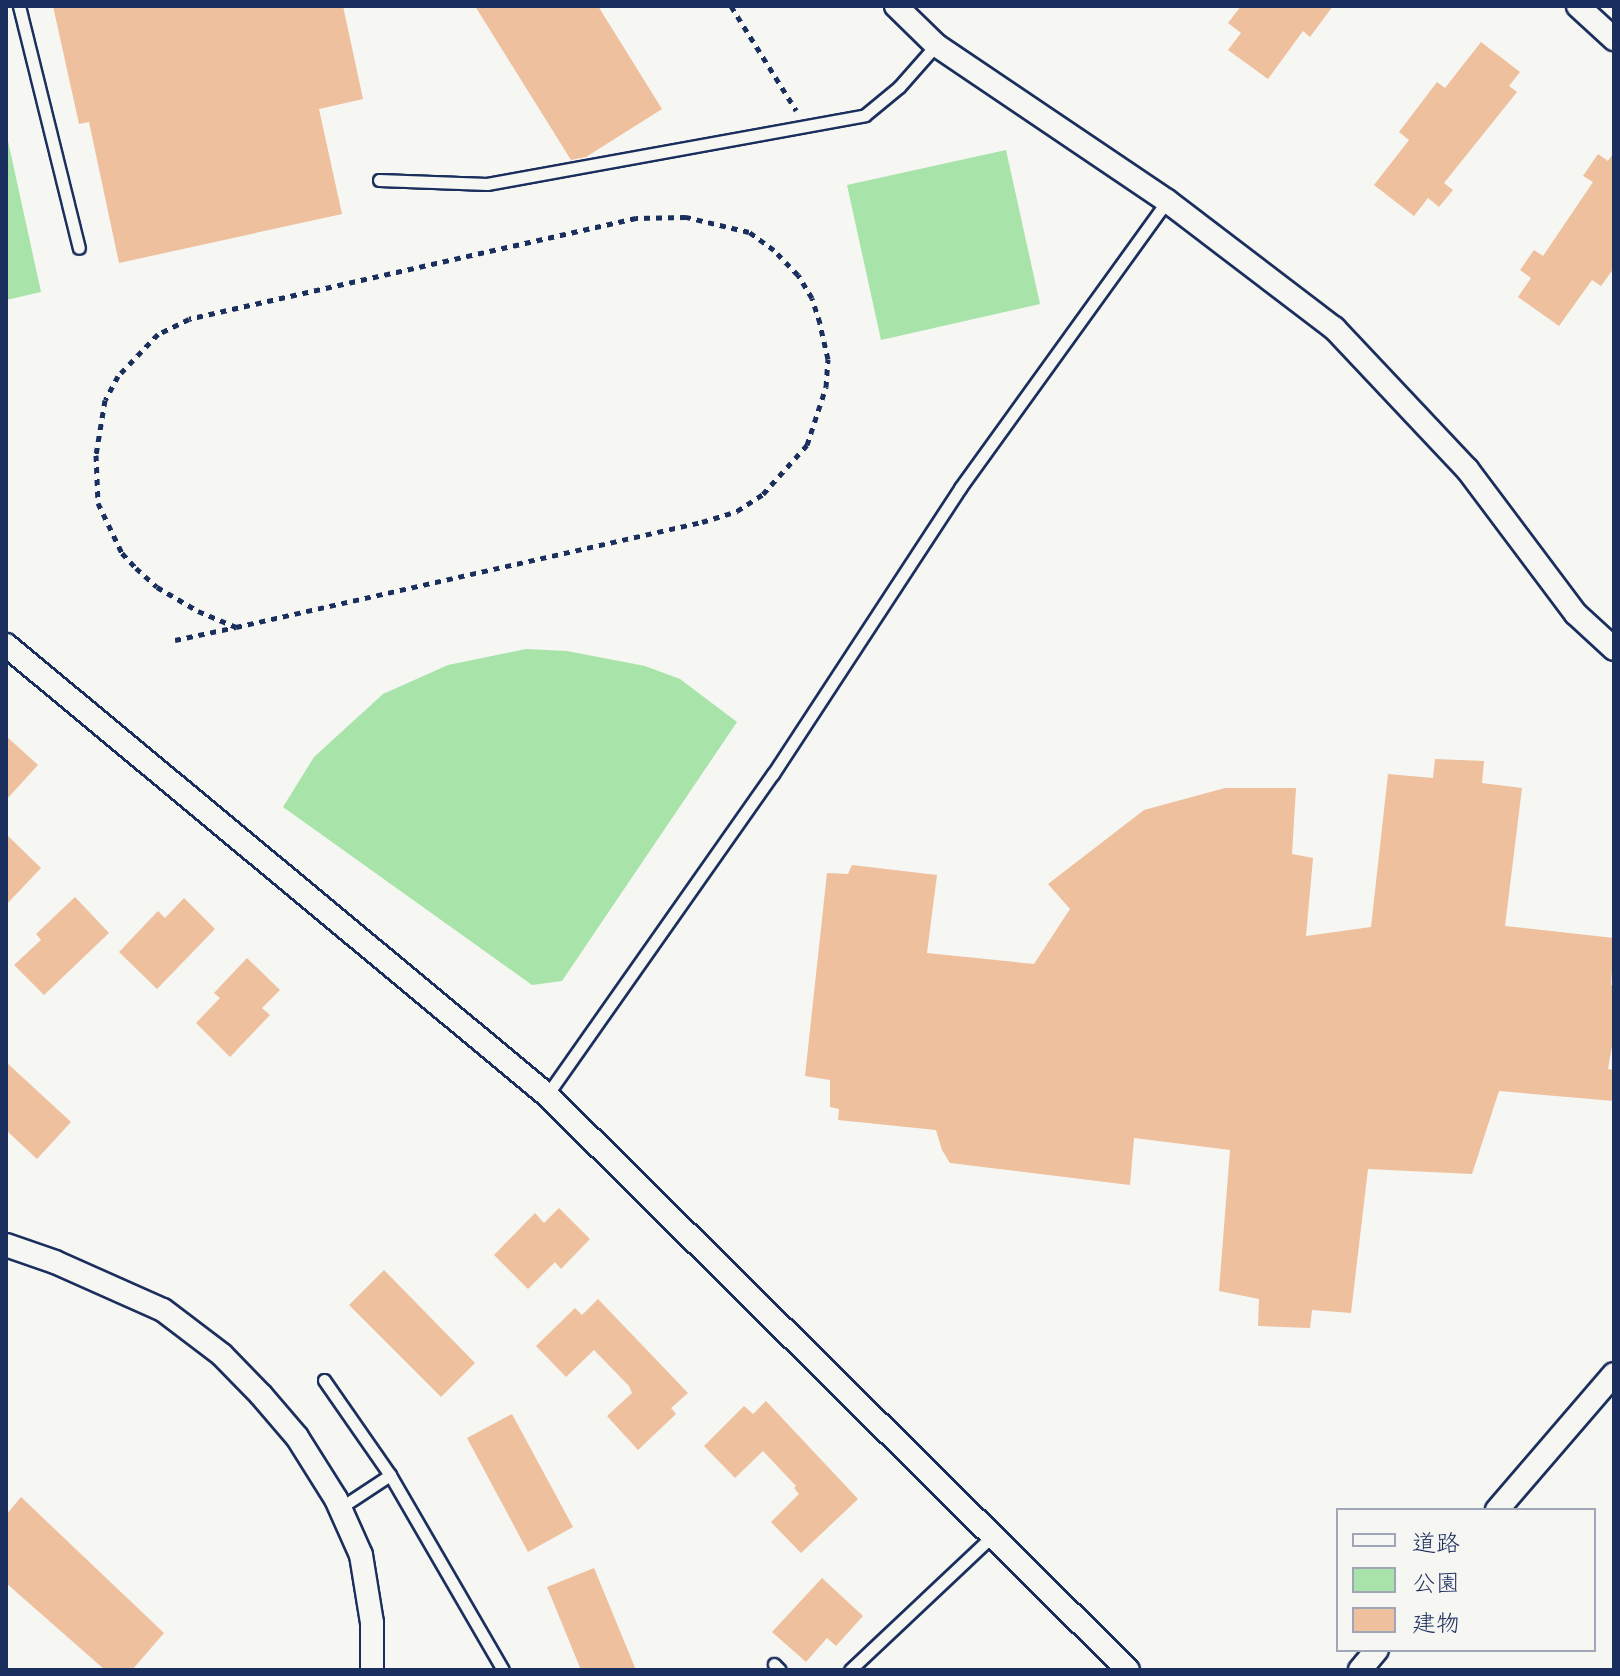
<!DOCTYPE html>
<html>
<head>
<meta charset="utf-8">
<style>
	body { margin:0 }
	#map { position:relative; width:1620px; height:1676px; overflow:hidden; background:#f6f6f2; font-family:Caveat,"Klee One",sans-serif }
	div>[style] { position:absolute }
	.green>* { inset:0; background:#a8e4aa }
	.building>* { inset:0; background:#eec09e }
	.path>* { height:5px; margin-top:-2.5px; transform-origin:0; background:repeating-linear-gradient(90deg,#1b2f5e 0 6px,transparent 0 12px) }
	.roads { filter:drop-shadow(2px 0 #1b2f5e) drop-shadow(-2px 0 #1b2f5e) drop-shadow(0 2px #1b2f5e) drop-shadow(0 -2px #1b2f5e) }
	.service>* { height:11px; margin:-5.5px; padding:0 5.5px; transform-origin:5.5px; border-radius:5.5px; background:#f6f6f2 }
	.minor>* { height:22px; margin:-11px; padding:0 11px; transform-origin:11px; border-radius:11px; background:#f6f6f2 }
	span { translate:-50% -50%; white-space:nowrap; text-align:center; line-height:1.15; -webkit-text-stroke:8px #f6f6f2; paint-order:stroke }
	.frame { position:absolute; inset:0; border:8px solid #1b2f5e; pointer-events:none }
	.legend { position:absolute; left:1336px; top:1508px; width:260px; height:144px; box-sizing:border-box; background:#f6f6f2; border:2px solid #9ea6b7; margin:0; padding:10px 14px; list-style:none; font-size:24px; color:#1b2f5e }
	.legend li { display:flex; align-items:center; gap:16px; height:40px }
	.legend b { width:40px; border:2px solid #9ea6b7 }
</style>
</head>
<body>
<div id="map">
	<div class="green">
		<div style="clip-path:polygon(6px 132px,41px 292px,6px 300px)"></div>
		<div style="clip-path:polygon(1006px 150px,1040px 304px,881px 340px,847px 185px)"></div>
		<div style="clip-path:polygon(526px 649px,567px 651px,645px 666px,680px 679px,737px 722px,562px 981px,532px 985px,283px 807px,314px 757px,383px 694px,448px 665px)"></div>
	</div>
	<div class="building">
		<div style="clip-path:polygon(53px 6px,343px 6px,363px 99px,319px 109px,342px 214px,119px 263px,89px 122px,79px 124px)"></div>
		<div style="clip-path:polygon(475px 6px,598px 6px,662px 109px,586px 157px,571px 160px)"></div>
		<div style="clip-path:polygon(1241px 6px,1333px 6px,1310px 37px,1303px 31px,1268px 79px,1228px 50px,1241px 33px,1228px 23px)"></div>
		<div style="clip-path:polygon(1481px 42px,1520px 72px,1509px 86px,1517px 92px,1444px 183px,1453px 190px,1439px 207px,1428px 198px,1414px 216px,1374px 185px,1409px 140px,1399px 132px,1437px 82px,1445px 88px)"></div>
		<div style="clip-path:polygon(1614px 152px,1614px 268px,1601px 286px,1592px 280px,1559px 326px,1518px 297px,1531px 278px,1520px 270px,1534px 250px,1543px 256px,1593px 182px,1583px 176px,1598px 154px,1608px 161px)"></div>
		<div style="clip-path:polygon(6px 736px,38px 765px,6px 800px)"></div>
		<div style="clip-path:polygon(1435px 759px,1484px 761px,1482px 783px,1522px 788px,1505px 926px,1614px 938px,1611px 985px,1614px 986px,1614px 1034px,1608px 1069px,1614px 1070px,1614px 1101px,1499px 1091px,1472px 1174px,1368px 1169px,1351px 1313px,1312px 1310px,1310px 1328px,1258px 1326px,1259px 1299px,1219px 1291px,1230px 1150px,1134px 1138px,1130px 1185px,950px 1163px,942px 1150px,936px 1130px,838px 1120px,839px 1109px,830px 1107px,830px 1080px,805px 1076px,827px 873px,848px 874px,852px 865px,937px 875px,927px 953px,1034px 964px,1070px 909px,1048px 884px,1144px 810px,1225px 788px,1296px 788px,1292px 854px,1313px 858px,1306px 936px,1371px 927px,1388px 774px,1433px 778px)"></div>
		<div style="clip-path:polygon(6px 834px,41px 868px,6px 905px)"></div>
		<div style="clip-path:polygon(75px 897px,109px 933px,44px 995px,14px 965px,41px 940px,36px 934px)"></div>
		<div style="clip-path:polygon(184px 898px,215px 929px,157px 989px,119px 952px,158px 911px,165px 918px)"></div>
		<div style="clip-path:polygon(247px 958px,280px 990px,262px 1008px,270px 1015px,230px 1057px,196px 1023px,220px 998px,214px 993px)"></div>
		<div style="clip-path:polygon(6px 1062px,71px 1122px,37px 1159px,6px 1130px)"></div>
		<div style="clip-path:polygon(559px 1208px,590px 1239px,561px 1269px,555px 1262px,528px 1289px,494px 1255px,535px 1213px,544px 1223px)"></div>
		<div style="clip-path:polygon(384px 1270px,475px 1363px,441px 1397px,349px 1305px)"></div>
		<div style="clip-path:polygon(598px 1299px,688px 1393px,671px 1408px,676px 1414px,638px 1450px,607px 1416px,632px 1393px,629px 1386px,594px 1350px,566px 1377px,536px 1346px,575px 1308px,582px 1315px)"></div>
		<div style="clip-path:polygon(766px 1401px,858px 1499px,801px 1553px,771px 1522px,799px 1494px,794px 1488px,796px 1486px,763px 1451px,735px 1478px,704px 1446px,744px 1406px,753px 1414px)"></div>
		<div style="clip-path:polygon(512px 1414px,573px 1527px,528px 1552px,467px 1438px)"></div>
		<div style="clip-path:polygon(21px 1497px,164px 1633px,132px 1670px,105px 1670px,6px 1583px,6px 1515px)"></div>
		<div style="clip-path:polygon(594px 1568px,636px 1670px,581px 1670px,547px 1587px)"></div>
		<div style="clip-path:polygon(822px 1578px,863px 1616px,836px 1646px,827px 1638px,806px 1662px,772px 1632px)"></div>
	</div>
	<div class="path">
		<div style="left:731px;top:6px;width:123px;rotate:58deg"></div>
		<div style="left:175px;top:640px;width:62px;rotate:-12deg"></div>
		<div style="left:236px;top:627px;width:478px;rotate:-12.7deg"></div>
		<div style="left:702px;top:522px;width:37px;rotate:-17deg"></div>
		<div style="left:737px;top:511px;width:31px;rotate:-33deg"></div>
		<div style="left:763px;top:494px;width:66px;rotate:-48.1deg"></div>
		<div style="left:807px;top:445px;width:61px;rotate:-71.9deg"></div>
		<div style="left:826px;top:387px;width:28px;rotate:-86deg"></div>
		<div style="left:828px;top:359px;width:37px;rotate:-103deg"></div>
		<div style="left:820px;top:323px;width:26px;rotate:-108deg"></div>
		<div style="left:812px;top:298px;width:27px;rotate:-121deg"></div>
		<div style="left:798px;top:275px;width:35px;rotate:-134deg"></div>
		<div style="left:774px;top:250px;width:31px;rotate:-144deg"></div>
		<div style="left:749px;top:232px;width:65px;rotate:-166.6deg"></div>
		<div style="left:686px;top:217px;width:50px;rotate:178.9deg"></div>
		<div style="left:636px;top:218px;width:458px;rotate:167.3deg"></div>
		<div style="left:189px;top:319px;width:34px;rotate:154deg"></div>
		<div style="left:158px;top:334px;width:58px;rotate:133.6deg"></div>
		<div style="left:118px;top:376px;width:27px;rotate:118deg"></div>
		<div style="left:105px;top:400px;width:56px;rotate:99.3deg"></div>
		<div style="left:96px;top:455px;width:48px;rotate:87.6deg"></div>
		<div style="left:98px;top:503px;width:55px;rotate:64.4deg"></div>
		<div style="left:122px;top:553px;width:21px;rotate:47deg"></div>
		<div style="left:136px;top:568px;width:28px;rotate:42deg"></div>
		<div style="left:157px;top:587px;width:48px;rotate:30.3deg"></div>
		<div style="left:198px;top:611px;width:41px;rotate:22.8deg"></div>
	</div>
	<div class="roads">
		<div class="service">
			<div style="left:19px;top:6px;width:249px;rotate:76.1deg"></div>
			<div style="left:379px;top:180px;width:108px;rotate:2.1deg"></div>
			<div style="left:487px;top:184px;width:384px;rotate:-10.3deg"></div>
			<div style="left:865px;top:115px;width:44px;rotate:-39.5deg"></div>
			<div style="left:899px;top:87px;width:56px;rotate:-48.6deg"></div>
			<div style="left:547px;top:1095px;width:393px;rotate:-54.9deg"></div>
			<div style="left:773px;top:774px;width:342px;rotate:-56.8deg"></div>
			<div style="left:960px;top:488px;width:354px;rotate:-54.2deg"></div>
			<div style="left:324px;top:1380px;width:116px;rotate:55.2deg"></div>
			<div style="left:340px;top:1508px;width:60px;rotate:-33.4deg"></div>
			<div style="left:390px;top:1475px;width:225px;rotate:59.9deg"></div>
			<div style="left:774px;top:1664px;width:8px;rotate:45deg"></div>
			<div style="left:850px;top:1670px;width:195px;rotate:-43.3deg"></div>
		</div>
		<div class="minor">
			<div style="left:896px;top:6px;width:56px;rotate:44.3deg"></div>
			<div style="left:936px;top:45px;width:279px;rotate:34deg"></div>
			<div style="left:1167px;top:201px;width:210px;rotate:37.3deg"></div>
			<div style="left:1334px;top:328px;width:194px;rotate:46.7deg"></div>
			<div style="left:1467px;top:469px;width:181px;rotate:53.1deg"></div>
			<div style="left:1576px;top:614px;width:52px;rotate:42.6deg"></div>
			<div style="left:1578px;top:6px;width:49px;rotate:42.5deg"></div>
			<div style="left:6px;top:645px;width:704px;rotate:39.75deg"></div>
			<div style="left:547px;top:1095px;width:817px;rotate:44.7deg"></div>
			<div style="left:6px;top:1245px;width:52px;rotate:19.1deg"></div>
			<div style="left:55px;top:1262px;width:118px;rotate:24deg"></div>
			<div style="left:163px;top:1310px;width:74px;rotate:37.3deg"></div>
			<div style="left:222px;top:1355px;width:56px;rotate:45.7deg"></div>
			<div style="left:261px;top:1395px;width:55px;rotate:49.4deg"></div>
			<div style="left:297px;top:1437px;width:73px;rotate:57.8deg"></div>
			<div style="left:336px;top:1499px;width:61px;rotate:65.9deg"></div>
			<div style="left:361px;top:1555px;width:69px;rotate:80.8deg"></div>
			<div style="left:372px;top:1623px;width:47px;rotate:90deg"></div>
			<div style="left:1497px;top:1510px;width:179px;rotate:-49.3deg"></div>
			<div style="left:1360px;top:1670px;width:26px;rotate:-50deg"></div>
		</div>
	</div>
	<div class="frame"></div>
	<ul class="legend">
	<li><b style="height:10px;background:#f6f6f2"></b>道路</li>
	<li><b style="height:22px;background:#a8e4aa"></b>公園</li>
	<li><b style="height:22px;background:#eec09e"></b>建物</li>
	</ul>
</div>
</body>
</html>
